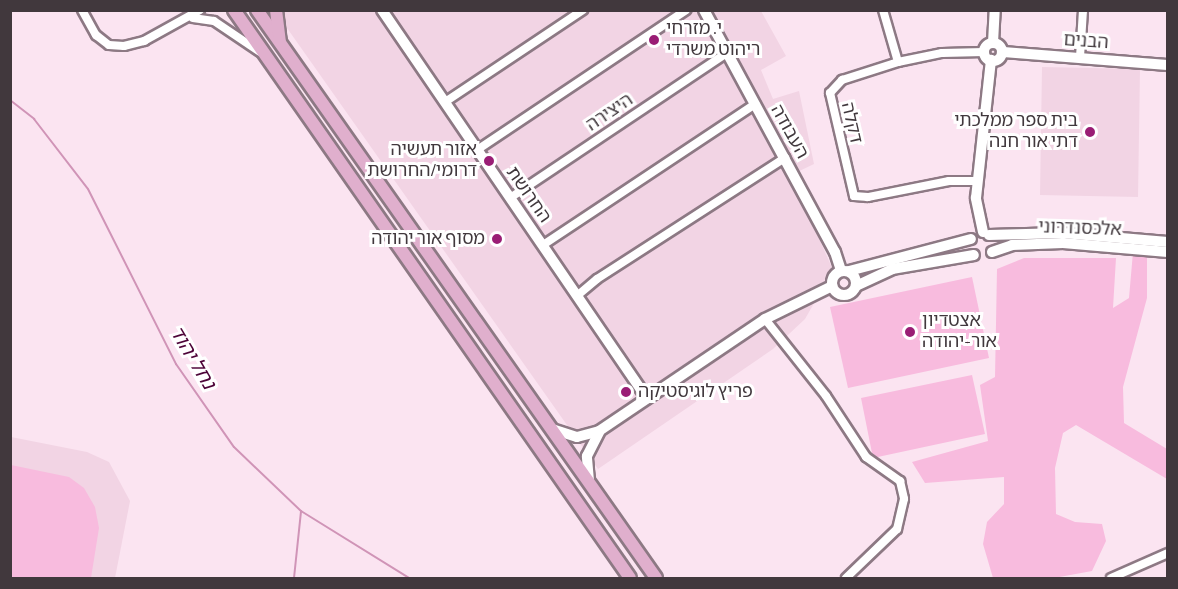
<!DOCTYPE html>
<html>
<head>
<meta charset="utf-8">
<style>
	body { margin:0 }
	#map { position:relative; width:1178px; height:589px; overflow:hidden; background:#fbe4f1; font-family:"Sofia Sans Condensed","Noto Sans Hebrew",sans-serif }
	div>[style] { position:absolute }
	.built>* { inset:0; background:#f2d4e4 }
	.green>* { inset:0; background:#f8bbde }
	.stream>* { height:2px; margin:-1px; padding:0 1px; transform-origin:1px; border-radius:1px; background:#d094b7 }
	.roads { filter:drop-shadow(2px 0 #8d7984) drop-shadow(-2px 0 #8d7984) drop-shadow(0 2px #8d7984) drop-shadow(0 -2px #8d7984) }
	.minor>* { height:8px; margin:-4px; padding:0 4px; transform-origin:4px; border-radius:4px; background:#fff }
	.tertiary>* { height:10px; margin:-5px; padding:0 5px; transform-origin:5px; border-radius:5px; background:#fff }
	.tertiary>.ring { margin:-5px; padding:0; box-sizing:content-box; background:none; border:10px solid #fff; border-radius:50% }
	.primary>* { height:12px; margin:-6px; padding:0 6px; transform-origin:6px; border-radius:6px; background:#e0afcd }
	.dots>* { width:16px; height:16px; translate:-50% -50%; box-sizing:border-box; border:3px solid #fff; border-radius:50% }
	span { translate:-50% -50%; white-space:nowrap; text-align:center; line-height:1.15; -webkit-text-stroke:6px #fff; paint-order:stroke }
	.poi-label { font-size:18px; color:#41383d }
	.left { translate:0 -50%; text-align:left }
	.right { translate:-100% -50%; text-align:right }
	.street-label { font-size:18px; color:#41383d }
	.water-label { font-size:20px; color:#4d0438; font-style:italic }
	.frame { position:absolute; inset:0; border:12px solid #41383d; pointer-events:none }
</style>
</head>
<body>
<div id="map">
	<div class="built">
		<div style="clip-path:polygon(275px 11px,761px 11px,786px 56px,761px 70px,773px 99px,799px 91px,814px 164px,791px 175px,833px 270px,805px 319px,773px 349px,598px 469px)"></div>
		<div style="clip-path:polygon(1042px 67px,1140px 69px,1138px 197px,1040px 195px)"></div>
		<div style="clip-path:polygon(11px 437px,87px 452px,109px 462px,130px 501px,115px 578px,11px 578px)"></div>
	</div>
	<div class="green">
		<div style="clip-path:polygon(1133px 252px,1147px 254px,1147px 298px,1123px 387px,1124px 423px,1167px 449px,1167px 479px,1076px 425px,1063px 433px,1055px 468px,1056px 514px,1075px 522px,1102px 524px,1106px 541px,1092px 571px,1054px 578px,993px 578px,983px 544px,987px 522px,1004px 504px,1004px 477px,925px 483px,912px 462px,988px 441px,980px 385px,995px 377px,997px 269px,1024px 258px,1116px 258px,1113px 308px,1129px 298px)"></div>
		<div style="clip-path:polygon(972px 277px,989px 358px,848px 388px,830px 307px)"></div>
		<div style="clip-path:polygon(972px 375px,985px 434px,873px 458px,861px 398px)"></div>
		<div style="clip-path:polygon(11px 465px,69px 477px,84px 488px,95px 507px,99px 528px,91px 578px,11px 578px)"></div>
	</div>
	<div class="stream">
		<div style="left:10px;top:100px;width:31px;rotate:38deg"></div>
		<div style="left:34px;top:119px;width:88px;rotate:52.4deg"></div>
		<div style="left:88px;top:189px;width:196px;rotate:63.3deg"></div>
		<div style="left:176px;top:364px;width:101px;rotate:55.1deg"></div>
		<div style="left:234px;top:447px;width:93px;rotate:43.7deg"></div>
		<div style="left:301px;top:511px;width:127px;rotate:31.8deg"></div>
		<div style="left:10px;top:437px;width:11px;rotate:90deg"></div>
		<div style="left:294px;top:578px;width:67px;rotate:-84deg"></div>
	</div>
	<div class="roads">
		<div class="minor">
			<div style="left:82px;top:10px;width:29px;rotate:61deg"></div>
			<div style="left:96px;top:35px;width:16px;rotate:38deg"></div>
			<div style="left:109px;top:45px;width:15px;rotate:4deg"></div>
			<div style="left:124px;top:46px;width:21px;rotate:-14deg"></div>
			<div style="left:144px;top:41px;width:64px;rotate:-29deg"></div>
			<div style="left:883px;top:10px;width:54px;rotate:73.9deg"></div>
			<div style="left:193px;top:18px;width:21px;rotate:8deg"></div>
			<div style="left:214px;top:21px;width:55px;rotate:34deg"></div>
			<div style="left:1080px;top:57px;width:47px;rotate:-86.3deg"></div>
			<div style="left:445px;top:102px;width:166px;rotate:-33.7deg"></div>
			<div style="left:477px;top:150px;width:252px;rotate:-33.8deg"></div>
			<div style="left:977px;top:181px;width:28px;rotate:180deg"></div>
			<div style="left:949px;top:181px;width:83px;rotate:168.8deg"></div>
			<div style="left:868px;top:197px;width:14px;rotate:-176deg"></div>
			<div style="left:854px;top:196px;width:106px;rotate:-103.1deg"></div>
			<div style="left:830px;top:93px;width:18px;rotate:-47deg"></div>
			<div style="left:842px;top:80px;width:59px;rotate:-17.8deg"></div>
			<div style="left:898px;top:62px;width:45px;rotate:-11.6deg"></div>
			<div style="left:942px;top:53px;width:42px;rotate:-1.4deg"></div>
			<div style="left:510px;top:198px;width:261px;rotate:-33.8deg"></div>
			<div style="left:543px;top:245px;width:255px;rotate:-33.6deg"></div>
			<div style="left:578px;top:295px;width:25px;rotate:-40deg"></div>
			<div style="left:597px;top:279px;width:224px;rotate:-32.8deg"></div>
			<div style="left:765px;top:319px;width:98px;rotate:51.6deg"></div>
			<div style="left:826px;top:396px;width:73px;rotate:56.7deg"></div>
			<div style="left:866px;top:457px;width:42px;rotate:35.2deg"></div>
			<div style="left:900px;top:481px;width:18px;rotate:77deg"></div>
			<div style="left:904px;top:499px;width:31px;rotate:103deg"></div>
			<div style="left:897px;top:529px;width:71px;rotate:136.1deg"></div>
			<div style="left:1111px;top:578px;width:62px;rotate:-23.7deg"></div>
		</div>
		<div class="tertiary">
			<div style="left:382px;top:10px;width:470px;rotate:55.7deg"></div>
			<div style="left:704px;top:10px;width:275px;rotate:61.6deg"></div>
			<div style="left:835px;top:252px;width:20px;rotate:72deg"></div>
			<div style="left:993px;top:43px;width:33px;rotate:-87deg"></div>
			<div class="ring" style="left:984px;top:43px;width:8px;height:8px"></div>
			<div style="left:1002px;top:52px;width:167px;rotate:4.5deg"></div>
			<div style="left:983px;top:232px;width:35px;rotate:-102deg"></div>
			<div style="left:976px;top:198px;width:139px;rotate:-83.8deg"></div>
			<div style="left:989px;top:235px;width:74px;rotate:-1.5deg"></div>
			<div style="left:1063px;top:233px;width:105px;rotate:4.9deg"></div>
			<div style="left:992px;top:252px;width:21px;rotate:-19deg"></div>
			<div style="left:1012px;top:245px;width:51px;rotate:-2.2deg"></div>
			<div style="left:1063px;top:243px;width:105px;rotate:4.9deg"></div>
			<div class="ring" style="left:832px;top:271px;width:14px;height:14px"></div>
			<div style="left:849px;top:271px;width:126px;rotate:-14.7deg"></div>
			<div style="left:856px;top:286px;width:40px;rotate:-25deg"></div>
			<div style="left:892px;top:269px;width:83px;rotate:-9.7deg"></div>
			<div style="left:552px;top:429px;width:26px;rotate:18deg"></div>
			<div style="left:577px;top:437px;width:23px;rotate:-15deg"></div>
			<div style="left:599px;top:431px;width:200px;rotate:-34deg"></div>
			<div style="left:765px;top:319px;width:75px;rotate:-26.2deg"></div>
			<div style="left:589px;top:481px;width:25px;rotate:-95deg"></div>
			<div style="left:587px;top:456px;width:27px;rotate:-63deg"></div>
		</div>
		<div class="primary">
			<div style="left:234px;top:10px;width:692px;rotate:55.12deg"></div>
			<div style="left:257px;top:10px;width:694px;rotate:54.91deg"></div>
			<div style="left:276px;top:10px;width:31px;rotate:83deg"></div>
		</div>
	</div>
	<div class="dots">
		<div style="left:654px;top:40px;background:#9a1d75"></div>
		<div style="left:1090px;top:132px;background:#9a1d75"></div>
		<div style="left:489px;top:161px;background:#9a1d75"></div>
		<div style="left:497px;top:239px;background:#9a1d75"></div>
		<div style="left:910px;top:332px;background:#9a1d75"></div>
		<div style="left:626px;top:392px;background:#9a1d75"></div>
	</div>
	<div class="poi-label">
		<span class="left" style="left:666px;top:40px">י. מזרחי<br>ריהוט משרדי</span>
		<span class="right" style="left:1078px;top:132px">בית ספר ממלכתי<br>דתי אור חנה</span>
		<span class="right" style="left:477px;top:161px">אזור תעשיה<br>דרומי/החרושת</span>
		<span class="right" style="left:485px;top:239px">מסוף אור יהודה</span>
		<span class="left" style="left:922px;top:332px">אצטדיון<br>אור-יהודה</span>
		<span class="left" style="left:638px;top:392px">פריץ לוגיסטיקה</span>
	</div>
	<div class="street-label">
		<span style="left:1086px;top:42px;rotate:4deg">הבנים</span>
		<span style="left:610px;top:113px;rotate:-34deg">היצירה</span>
		<span style="left:851px;top:123px;rotate:77deg">דקלה</span>
		<span style="left:789px;top:132px;rotate:61deg">העבודה</span>
		<span style="left:528px;top:195px;rotate:55deg">החרושת</span>
		<span style="left:1080px;top:229px;rotate:2deg">אלכסנדרוני</span>
	</div>
	<div class="water-label">
		<span style="left:192px;top:358px;rotate:59deg">נחל יהוד</span>
	</div>
	<div class="frame"></div>
</div>
</body>
</html>
